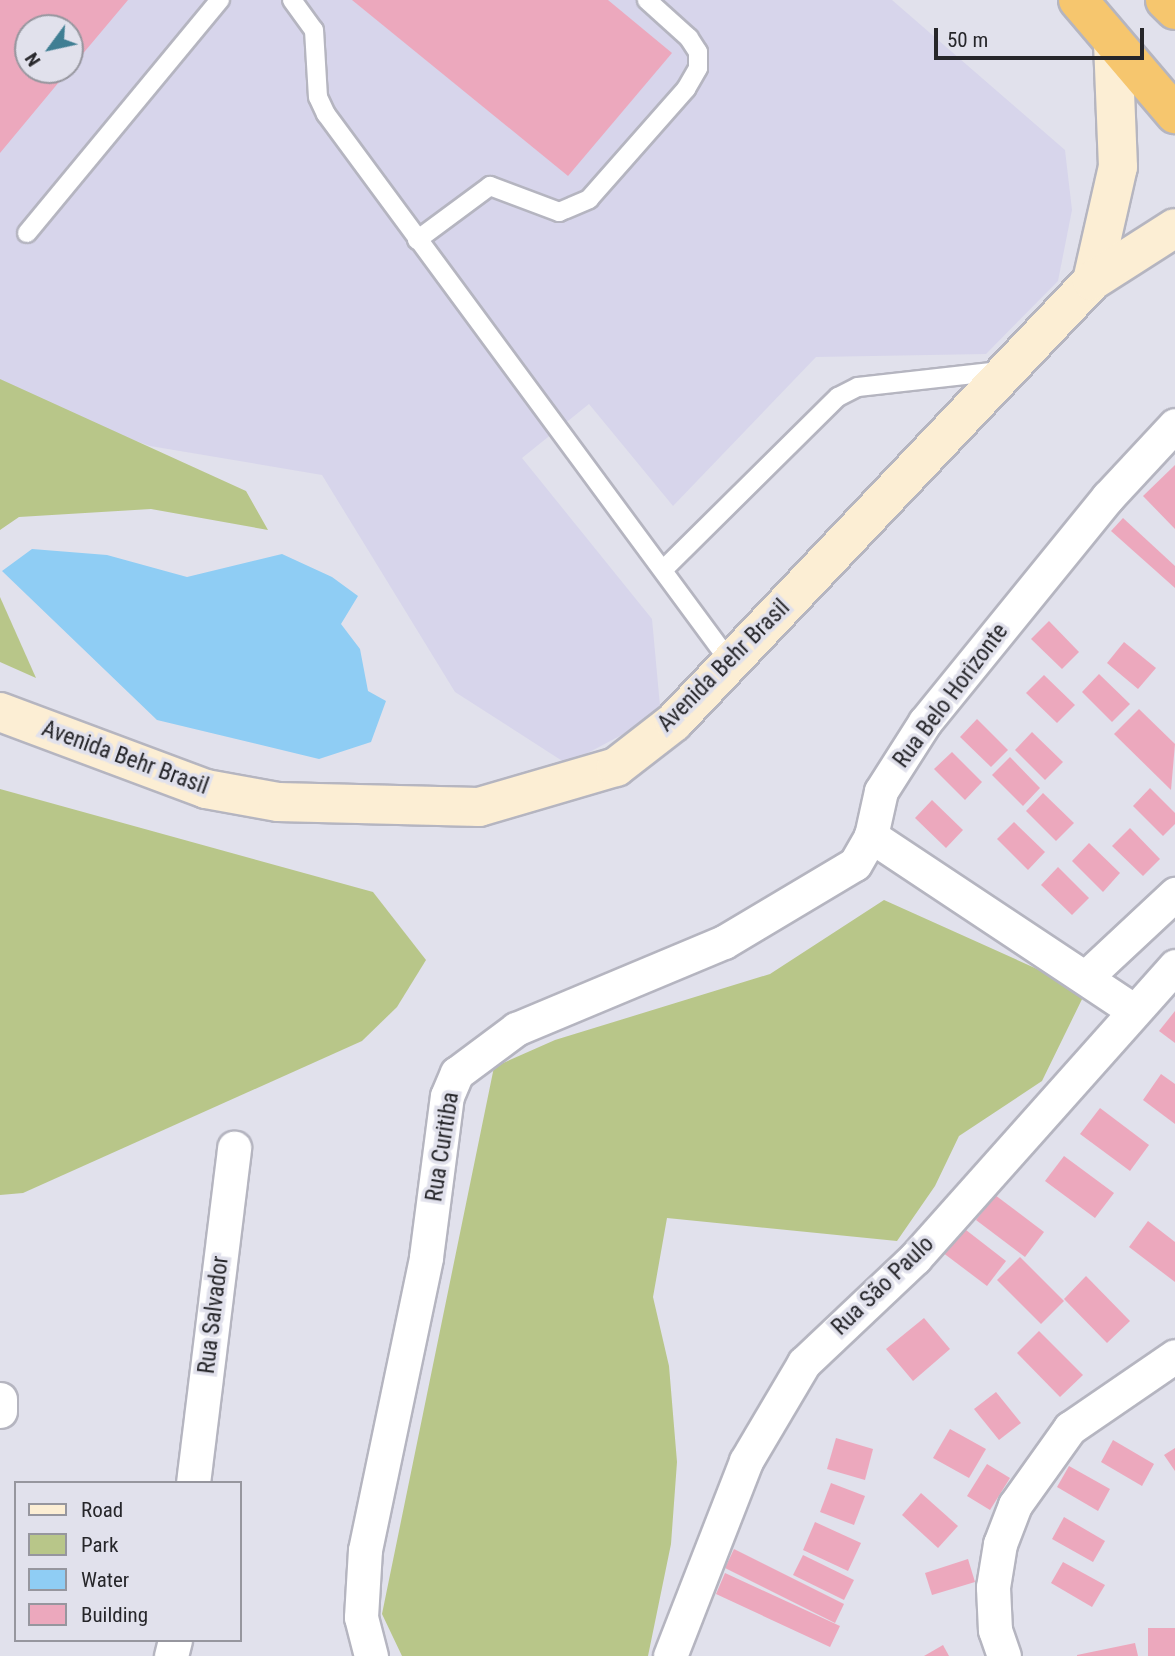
<!DOCTYPE html>
<html>
<head>
<meta charset="utf-8">
<style>
	body { margin:0 }
	#map { position:relative; width:1175px; height:1656px; overflow:hidden; background:#e1e1ec; font-family:"Roboto Condensed",sans-serif }
	div>[style] { position:absolute }
	.industrial>* { inset:0; background:#d7d5eb }
	.green>* { inset:0; background:#b8c689 }
	.water>* { inset:0; background:#8fcdf4 }
	.building>* { inset:0; background:#eca8bd }
	.roads { filter:drop-shadow(2px 0 #b5b5c0) drop-shadow(-2px 0 #b5b5c0) drop-shadow(0 2px #b5b5c0) drop-shadow(0 -2px #b5b5c0) }
	.lane>* { height:18px; margin:-9px; padding:0 9px; transform-origin:9px; border-radius:9px; background:#fff }
	.street>* { height:33px; margin:-16.5px; padding:0 16.5px; transform-origin:16.5px; border-radius:16.5px; background:#fff }
	.secondary>* { height:38px; margin:-19px; padding:0 19px; transform-origin:19px; border-radius:19px; background:#fceed4 }
	.highway>* { height:38px; margin:-19px; padding:0 19px; transform-origin:19px; border-radius:19px; background:#f6c66e }
	span { translate:-50% -50%; white-space:nowrap; text-align:center; line-height:1.15; -webkit-text-stroke:7px #e1e1ec; paint-order:stroke }
	.street-label { font-size:23px; color:#26262a }
	.legend { position:absolute; left:14px; top:1481px; width:228px; height:161px; box-sizing:border-box; background:#e1e1ec; border:2px solid #96969e; margin:0; padding:9px 12px; list-style:none; font-size:21px; color:#26262a }
	.legend li { display:flex; align-items:center; gap:14px; height:35px }
	.legend b { width:35px; border:2px solid #96969e }
	.north { position:absolute; left:14px; top:14px; width:70px; height:70px; box-sizing:border-box; background:#e1e1ec; border:2px solid #96969e; border-radius:50%; rotate:237deg; font-size:19px; font-weight:700; line-height:28px; text-align:center; color:#26262a }
	.north::after { content:''; display:block; margin:auto; width:24px; height:32px; background:#3f7e93; clip-path:polygon(50% 0,100% 100%,50% 72%,0 100%) }
	.scale { position:absolute; left:934px; top:28px; width:210px; height:32px; box-sizing:border-box; border:4px solid #26262a; border-top:0; padding-left:9px; font-size:21px; line-height:24px; white-space:nowrap; color:#26262a; -webkit-text-stroke:5px #e1e1ec; paint-order:stroke }
</style>
</head>
<body>
<div id="map">
	<div class="industrial">
		<div style="clip-path:polygon(evenodd,0 0,892px 0,1065px 150px,1072px 210px,1058px 281px,986px 354px,816px 357px,673px 506px,589px 404px,522px 458px,652px 619px,660px 706px,646px 722px,567px 764px,455px 692px,322px 475px,150px 446px,0 392px,0 0,28px 28px,70px 28px,70px 70px,28px 70px,28px 28px)"></div>
	</div>
	<div class="green">
		<div style="clip-path:polygon(0 379px,246px 491px,268px 530px,151px 509px,19px 517px,0 530px)"></div>
		<div style="clip-path:polygon(0 597px,36px 678px,0 662px)"></div>
		<div style="clip-path:polygon(0 789px,373px 892px,426px 960px,397px 1007px,362px 1041px,23px 1193px,0 1195px)"></div>
		<div style="clip-path:polygon(884px 900px,1086px 991px,1042px 1081px,959px 1136px,935px 1186px,897px 1241px,667px 1218px,653px 1297px,669px 1366px,677px 1462px,671px 1544px,648px 1656px,402px 1656px,382px 1614px,494px 1067px,555px 1040px,770px 974px)"></div>
	</div>
	<div class="water">
		<div style="clip-path:polygon(32px 549px,107px 555px,187px 577px,282px 554px,332px 577px,358px 596px,341px 624px,360px 649px,368px 691px,386px 701px,371px 742px,319px 759px,157px 720px,2px 571px)"></div>
	</div>
	<div class="building">
		<div style="clip-path:polygon(0 0,128px 0,70px 69px,70px 28px,28px 28px,28px 70px,69px 70px,0 153px)"></div>
		<div style="clip-path:polygon(352px 0,608px 0,672px 53px,568px 176px)"></div>
		<div style="clip-path:polygon(1175px 465px,1175px 529px,1143px 496px)"></div>
		<div style="clip-path:polygon(1123px 518px,1175px 566px,1175px 588px,1111px 531px)"></div>
		<div style="clip-path:polygon(1049px 621px,1079px 652px,1062px 669px,1031px 639px)"></div>
		<div style="clip-path:polygon(1124px 642px,1156px 668px,1138px 689px,1107px 663px)"></div>
		<div style="clip-path:polygon(1099px 674px,1130px 704px,1112px 722px,1082px 692px)"></div>
		<div style="clip-path:polygon(1044px 675px,1075px 705px,1057px 723px,1026px 693px)"></div>
		<div style="clip-path:polygon(1139px 709px,1175px 744px,1171px 790px,1114px 734px)"></div>
		<div style="clip-path:polygon(977px 719px,1008px 750px,991px 767px,960px 737px)"></div>
		<div style="clip-path:polygon(1032px 732px,1063px 762px,1045px 780px,1015px 750px)"></div>
		<div style="clip-path:polygon(952px 752px,982px 782px,965px 800px,934px 769px)"></div>
		<div style="clip-path:polygon(1010px 757px,1040px 788px,1023px 806px,992px 775px)"></div>
		<div style="clip-path:polygon(1150px 788px,1175px 813px,1175px 824px,1163px 836px,1133px 806px)"></div>
		<div style="clip-path:polygon(1043px 793px,1074px 823px,1056px 841px,1026px 811px)"></div>
		<div style="clip-path:polygon(932px 800px,963px 830px,946px 848px,915px 818px)"></div>
		<div style="clip-path:polygon(1014px 822px,1045px 852px,1028px 870px,997px 839px)"></div>
		<div style="clip-path:polygon(1130px 828px,1160px 859px,1143px 876px,1112px 846px)"></div>
		<div style="clip-path:polygon(1089px 843px,1120px 873px,1103px 892px,1072px 861px)"></div>
		<div style="clip-path:polygon(1058px 867px,1089px 898px,1072px 915px,1041px 885px)"></div>
		<div style="clip-path:polygon(1175px 1011px,1175px 1043px,1159px 1031px)"></div>
		<div style="clip-path:polygon(1161px 1074px,1175px 1084px,1175px 1124px,1143px 1100px)"></div>
		<div style="clip-path:polygon(1100px 1108px,1149px 1145px,1130px 1171px,1080px 1134px)"></div>
		<div style="clip-path:polygon(1064px 1156px,1114px 1193px,1095px 1218px,1045px 1181px)"></div>
		<div style="clip-path:polygon(995px 1195px,1044px 1232px,1025px 1257px,976px 1220px)"></div>
		<div style="clip-path:polygon(1148px 1221px,1175px 1242px,1175px 1282px,1129px 1247px)"></div>
		<div style="clip-path:polygon(957px 1223px,1006px 1261px,987px 1286px,938px 1249px)"></div>
		<div style="clip-path:polygon(1020px 1257px,1064px 1301px,1041px 1324px,997px 1280px)"></div>
		<div style="clip-path:polygon(1086px 1276px,1130px 1321px,1107px 1343px,1064px 1299px)"></div>
		<div style="clip-path:polygon(924px 1318px,950px 1349px,913px 1381px,886px 1349px)"></div>
		<div style="clip-path:polygon(1039px 1331px,1083px 1375px,1060px 1397px,1017px 1353px)"></div>
		<div style="clip-path:polygon(996px 1392px,1021px 1423px,999px 1440px,974px 1409px)"></div>
		<div style="clip-path:polygon(950px 1429px,986px 1449px,969px 1478px,933px 1458px)"></div>
		<div style="clip-path:polygon(836px 1438px,873px 1449px,865px 1480px,827px 1469px)"></div>
		<div style="clip-path:polygon(1113px 1440px,1154px 1464px,1142px 1486px,1101px 1462px)"></div>
		<div style="clip-path:polygon(1175px 1448px,1175px 1471px,1164px 1455px)"></div>
		<div style="clip-path:polygon(987px 1464px,1010px 1478px,990px 1510px,967px 1496px)"></div>
		<div style="clip-path:polygon(1069px 1466px,1110px 1489px,1098px 1511px,1057px 1487px)"></div>
		<div style="clip-path:polygon(831px 1483px,865px 1496px,854px 1525px,820px 1512px)"></div>
		<div style="clip-path:polygon(921px 1493px,958px 1526px,938px 1548px,902px 1515px)"></div>
		<div style="clip-path:polygon(1064px 1517px,1105px 1541px,1093px 1562px,1052px 1539px)"></div>
		<div style="clip-path:polygon(815px 1522px,861px 1543px,848px 1571px,803px 1550px)"></div>
		<div style="clip-path:polygon(734px 1549px,844px 1604px,835px 1623px,725px 1568px)"></div>
		<div style="clip-path:polygon(803px 1555px,854px 1580px,844px 1600px,793px 1575px)"></div>
		<div style="clip-path:polygon(968px 1559px,975px 1582px,932px 1595px,925px 1573px)"></div>
		<div style="clip-path:polygon(1063px 1562px,1105px 1585px,1092px 1607px,1051px 1583px)"></div>
		<div style="clip-path:polygon(725px 1573px,840px 1626px,830px 1647px,716px 1594px)"></div>
		<div style="clip-path:polygon(1148px 1628px,1175px 1628px,1175px 1656px,1148px 1656px)"></div>
		<div style="clip-path:polygon(1135px 1643px,1138px 1656px,1077px 1656px,1077px 1655px)"></div>
		<div style="clip-path:polygon(943px 1645px,949px 1656px,924px 1656px)"></div>
	</div>
	<div class="roads">
		<div class="lane">
			<div style="left:292px;top:0;width:37px;rotate:54deg"></div>
			<div style="left:314px;top:30px;width:67px;rotate:86.6deg"></div>
			<div style="left:318px;top:97px;width:19px;rotate:65deg"></div>
			<div style="left:326px;top:114px;width:681px;rotate:53.6deg"></div>
			<div style="left:27px;top:233px;width:303px;rotate:-50.4deg"></div>
			<div style="left:417px;top:240px;width:91px;rotate:-36.5deg"></div>
			<div style="left:490px;top:186px;width:74px;rotate:20.6deg"></div>
			<div style="left:559px;top:212px;width:33px;rotate:-23deg"></div>
			<div style="left:589px;top:199px;width:147px;rotate:-48.6deg"></div>
			<div style="left:686px;top:89px;width:24px;rotate:-60deg"></div>
			<div style="left:698px;top:68px;width:16px;rotate:-90deg"></div>
			<div style="left:698px;top:52px;width:17px;rotate:-123deg"></div>
			<div style="left:689px;top:38px;width:57px;rotate:-137.9deg"></div>
			<div style="left:664px;top:569px;width:245px;rotate:-44.7deg"></div>
			<div style="left:838px;top:397px;width:22px;rotate:-27deg"></div>
			<div style="left:858px;top:387px;width:143px;rotate:-6.4deg"></div>
		</div>
		<div class="street">
			<div style="left:1086px;top:977px;width:122px;rotate:-43deg"></div>
			<div style="left:1133px;top:1010px;width:315px;rotate:-146.4deg"></div>
			<div style="left:871px;top:836px;width:46px;rotate:-77.5deg"></div>
			<div style="left:881px;top:791px;width:82px;rotate:-57.5deg"></div>
			<div style="left:925px;top:722px;width:290px;rotate:-50.9deg"></div>
			<div style="left:1108px;top:497px;width:98px;rotate:-47.1deg"></div>
			<div style="left:0;top:1399px;width:12px;rotate:90deg"></div>
			<div style="left:193px;top:1483px;width:338px;rotate:-83deg"></div>
			<div style="left:171px;top:1656px;width:16px;rotate:-76deg"></div>
			<div style="left:371px;top:1656px;width:40px;rotate:-104.4deg"></div>
			<div style="left:361px;top:1617px;width:67px;rotate:-86.6deg"></div>
			<div style="left:365px;top:1550px;width:299px;rotate:-78.2deg"></div>
			<div style="left:426px;top:1257px;width:162px;rotate:-82.6deg"></div>
			<div style="left:447px;top:1096px;width:25px;rotate:-67deg"></div>
			<div style="left:457px;top:1073px;width:74px;rotate:-36.7deg"></div>
			<div style="left:516px;top:1029px;width:225px;rotate:-22.7deg"></div>
			<div style="left:724px;top:942px;width:152px;rotate:-30.8deg"></div>
			<div style="left:855px;top:864px;width:32px;rotate:-60deg"></div>
			<div style="left:670px;top:1656px;width:209px;rotate:-68.7deg"></div>
			<div style="left:746px;top:1461px;width:114px;rotate:-59.4deg"></div>
			<div style="left:804px;top:1363px;width:153px;rotate:-43.4deg"></div>
			<div style="left:915px;top:1258px;width:391px;rotate:-48.3deg"></div>
			<div style="left:1004px;top:1656px;width:28px;rotate:-109deg"></div>
			<div style="left:995px;top:1630px;width:43px;rotate:-92.7deg"></div>
			<div style="left:993px;top:1587px;width:44px;rotate:-80.8deg"></div>
			<div style="left:1000px;top:1544px;width:42px;rotate:-69deg"></div>
			<div style="left:1015px;top:1505px;width:95px;rotate:-54.5deg"></div>
			<div style="left:1070px;top:1428px;width:127px;rotate:-34.4deg"></div>
		</div>
		<div class="secondary">
			<div style="left:1092px;top:281px;width:117px;rotate:-77.2deg"></div>
			<div style="left:1118px;top:167px;width:123px;rotate:-92.3deg"></div>
			<div style="left:0;top:712px;width:220px;rotate:20.5deg"></div>
			<div style="left:206px;top:789px;width:73px;rotate:10.2deg"></div>
			<div style="left:278px;top:802px;width:201px;rotate:1.4deg"></div>
			<div style="left:479px;top:807px;width:143px;rotate:-16.3deg"></div>
			<div style="left:616px;top:767px;width:73px;rotate:-37.8deg"></div>
			<div style="left:674px;top:722px;width:608px;rotate:-46.53deg"></div>
			<div style="left:1092px;top:281px;width:98px;rotate:-32.6deg"></div>
		</div>
		<div class="highway">
			<div style="left:1078px;top:0;width:150px;rotate:49.6deg"></div>
			<div style="left:1165px;top:0;width:14px;rotate:45deg"></div>
		</div>
	</div>
	<div class="street-label">
		<span style="left:724px;top:666px;rotate:-45deg">Avenida Behr Brasil</span>
		<span style="left:951px;top:696px;rotate:-53deg">Rua Belo Horizonte</span>
		<span style="left:125px;top:758px;rotate:20deg">Avenida Behr Brasil</span>
		<span style="left:443px;top:1147px;rotate:-81deg">Rua Curitiba</span>
		<span style="left:883px;top:1286px;rotate:-44deg">Rua São Paulo</span>
		<span style="left:214px;top:1315px;rotate:-83deg">Rua Salvador</span>
	</div>
	<ul class="legend">
	<li><b style="height:9px;background:#fceed4"></b>Road</li>
	<li><b style="height:19px;background:#b8c689"></b>Park</li>
	<li><b style="height:19px;background:#8fcdf4"></b>Water</li>
	<li><b style="height:19px;background:#eca8bd"></b>Building</li>
	</ul>
	<div class="north">N</div>
	<div class="scale">50 m</div>
</div>
</body>
</html>
